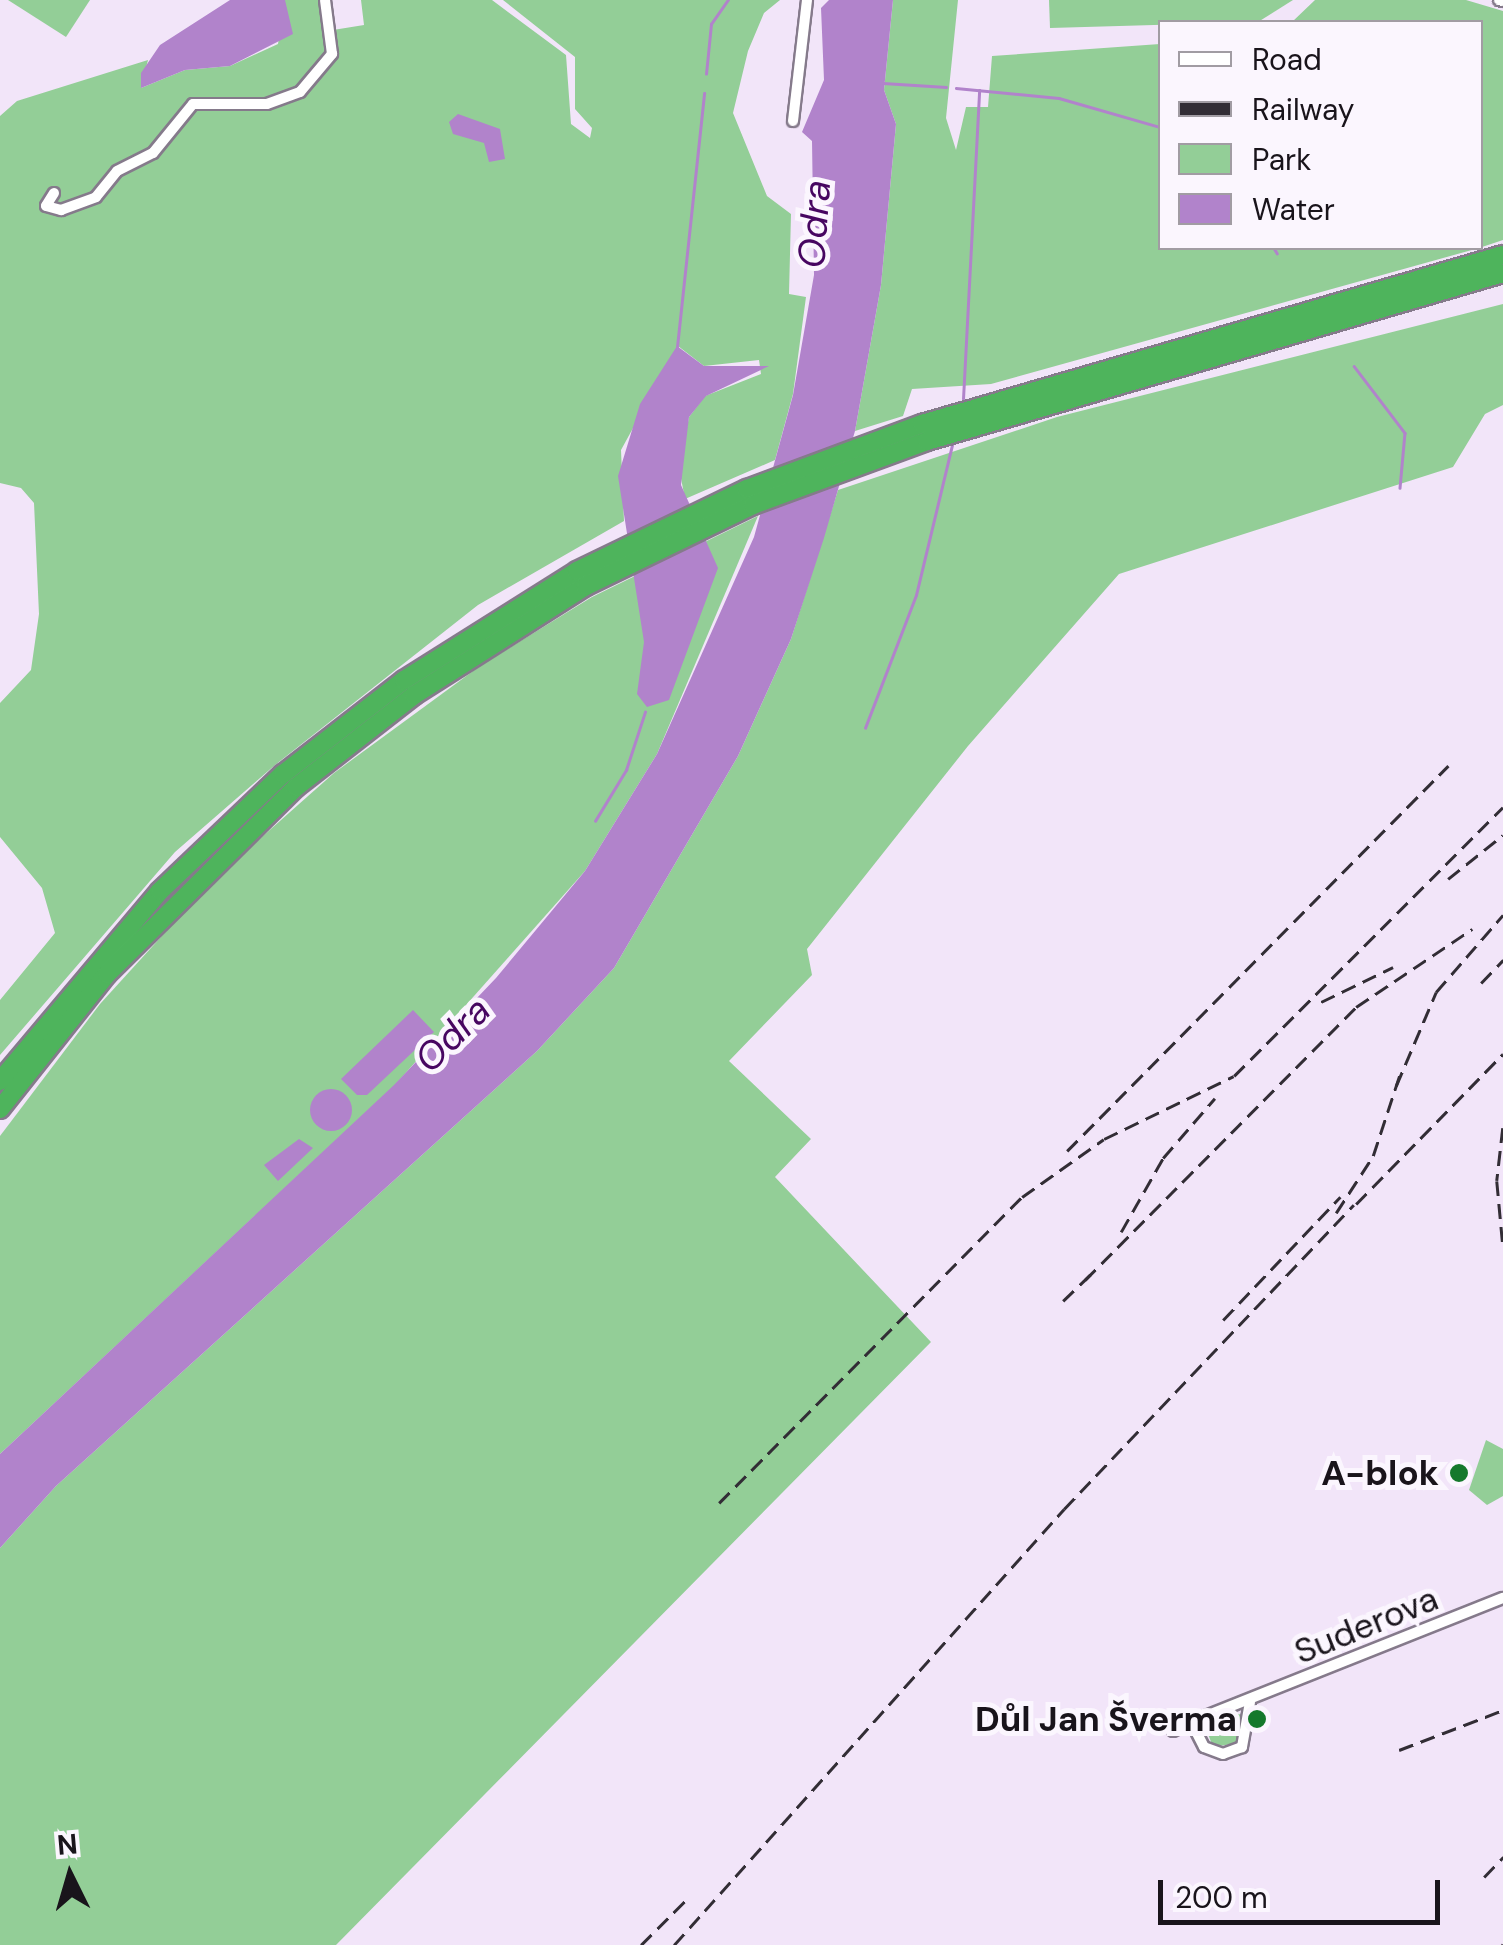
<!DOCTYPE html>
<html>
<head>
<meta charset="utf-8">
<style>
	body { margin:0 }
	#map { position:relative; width:1503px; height:1945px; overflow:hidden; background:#f2e5f9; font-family:"DM Sans",sans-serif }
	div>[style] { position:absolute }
	.green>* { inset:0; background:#93ce97 }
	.water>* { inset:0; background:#b183cb }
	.round { border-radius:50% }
	.stream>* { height:2.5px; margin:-1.25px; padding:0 1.25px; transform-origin:1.25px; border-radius:1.25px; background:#b183cb }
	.roads { filter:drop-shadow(2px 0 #857a8b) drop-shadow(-2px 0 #857a8b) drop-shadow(0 2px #857a8b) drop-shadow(0 -2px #857a8b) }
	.street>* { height:10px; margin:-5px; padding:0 5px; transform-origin:5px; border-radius:5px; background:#fff }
	.highway>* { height:18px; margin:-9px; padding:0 9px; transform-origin:9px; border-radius:9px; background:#4eb45c }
	.rail>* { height:2.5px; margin-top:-1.25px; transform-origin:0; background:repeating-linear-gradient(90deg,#322d35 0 15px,transparent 0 23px) }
	.dots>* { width:28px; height:28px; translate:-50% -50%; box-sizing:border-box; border:5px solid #fbf6fe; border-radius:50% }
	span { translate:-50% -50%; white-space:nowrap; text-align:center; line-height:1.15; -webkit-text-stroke:10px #fbf6fe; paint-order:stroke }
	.poi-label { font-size:35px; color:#19141b; font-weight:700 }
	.right { translate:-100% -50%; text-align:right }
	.street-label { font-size:35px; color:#19141b }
	.water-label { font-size:38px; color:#470661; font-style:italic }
	.legend { position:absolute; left:1158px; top:20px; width:325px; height:230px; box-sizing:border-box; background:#fbf6fe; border:2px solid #a19ca3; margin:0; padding:12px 18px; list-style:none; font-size:30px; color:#19141b }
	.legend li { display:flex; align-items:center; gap:20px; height:50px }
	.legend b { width:50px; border:2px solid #a19ca3 }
	.north { position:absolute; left:20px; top:1825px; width:100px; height:100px; -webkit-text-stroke:8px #fbf6fe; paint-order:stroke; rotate:355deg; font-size:28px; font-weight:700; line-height:40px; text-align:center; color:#19141b }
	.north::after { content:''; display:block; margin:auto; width:35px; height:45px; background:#19141b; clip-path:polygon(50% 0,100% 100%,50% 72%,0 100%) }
	.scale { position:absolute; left:1158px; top:1880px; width:282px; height:45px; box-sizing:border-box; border:5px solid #19141b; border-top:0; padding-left:12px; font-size:30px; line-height:35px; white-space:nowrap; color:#19141b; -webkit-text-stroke:8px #fbf6fe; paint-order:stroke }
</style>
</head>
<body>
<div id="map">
	<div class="green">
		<div style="clip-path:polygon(8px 0,90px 0,66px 37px)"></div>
		<div style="clip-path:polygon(285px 0,321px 0,333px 30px,364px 25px,361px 0,492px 0,566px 55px,571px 124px,590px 138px,592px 128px,575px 109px,575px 57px,503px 0,780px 0,764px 13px,748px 51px,733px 113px,767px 196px,791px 214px,789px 294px,806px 297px,793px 394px,775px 460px,685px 499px,679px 468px,689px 417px,705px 396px,761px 374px,759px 360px,704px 366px,678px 346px,621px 450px,624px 521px,478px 605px,275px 765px,175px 852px,0 1055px,0 1000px,55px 933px,42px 888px,0 837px,0 703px,31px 670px,39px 614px,34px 503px,21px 488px,0 483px,0 116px,17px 101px,148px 60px,141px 88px,185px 70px,230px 66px,278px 44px)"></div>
		<div style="clip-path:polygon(893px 0,958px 0,946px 118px,956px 150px,966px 107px,988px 107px,992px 56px,1160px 44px,1160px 248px,1480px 248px,1480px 22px,1292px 22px,1315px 0,1466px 0,1503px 11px,1503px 240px,1479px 248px,991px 384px,912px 389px,903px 416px,855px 431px,881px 285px,896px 124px,884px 90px)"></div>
		<div style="clip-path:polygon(1049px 0,1293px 0,1258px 22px,1050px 28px)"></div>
		<div style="clip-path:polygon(1503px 304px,1503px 405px,1485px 414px,1453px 467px,1119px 574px,968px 746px,807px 949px,812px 975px,729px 1061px,811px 1139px,775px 1177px,931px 1342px,336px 1945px,0 1945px,0 1548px,56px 1486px,537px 1051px,614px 968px,738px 756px,791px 639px,838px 490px,1057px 417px)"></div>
		<div style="clip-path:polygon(758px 516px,657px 754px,585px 871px,395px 1085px,0 1454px,0 1136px,100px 1004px,211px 882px,334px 773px,480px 666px,592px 597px)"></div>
		<div style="clip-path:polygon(1486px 1440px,1503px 1449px,1503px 1496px,1487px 1505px,1469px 1490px)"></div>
		<div style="clip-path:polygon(1234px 1713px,1243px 1715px,1238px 1743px,1213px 1747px,1205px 1726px)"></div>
	</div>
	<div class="water">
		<div style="clip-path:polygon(230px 0,285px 0,293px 34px,230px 66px,185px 70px,141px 88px,141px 73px,160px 45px)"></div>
		<div style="clip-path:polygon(829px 0,893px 0,884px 90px,896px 124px,881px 285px,855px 431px,824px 538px,791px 639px,738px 756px,614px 968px,537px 1051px,56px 1486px,0 1548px,0 1454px,394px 1085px,496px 978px,585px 871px,657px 754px,754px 537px,793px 395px,814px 275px,812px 141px,802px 132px,824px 80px,821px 8px)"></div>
		<div style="clip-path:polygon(458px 114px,500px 129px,505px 159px,489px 162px,484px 143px,453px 134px,449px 122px)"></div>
		<div style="clip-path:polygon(677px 346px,704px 366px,769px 366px,706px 396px,689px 417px,681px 485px,718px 568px,669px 700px,647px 707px,637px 694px,644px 642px,618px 476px,640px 404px)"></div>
		<div style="clip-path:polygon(413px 1010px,434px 1032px,367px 1095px,357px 1095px,341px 1079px)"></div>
		<div class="round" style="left:310px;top:1089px;width:42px;height:42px"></div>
		<div style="clip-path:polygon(299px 1139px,313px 1148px,278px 1181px,264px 1165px)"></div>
	</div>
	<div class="stream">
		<div style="left:706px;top:74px;width:50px;rotate:-84.3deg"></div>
		<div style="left:711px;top:24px;width:29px;rotate:-55deg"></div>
		<div style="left:883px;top:83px;width:63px;rotate:3.6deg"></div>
		<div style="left:956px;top:88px;width:103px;rotate:5.5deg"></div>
		<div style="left:1059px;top:98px;width:105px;rotate:16deg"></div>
		<div style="left:1274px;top:248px;width:6px;rotate:59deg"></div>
		<div style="left:677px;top:347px;width:255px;rotate:-83.9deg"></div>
		<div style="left:1354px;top:366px;width:84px;rotate:52.7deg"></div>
		<div style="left:1405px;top:433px;width:55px;rotate:95.2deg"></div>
		<div style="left:963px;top:399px;width:309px;rotate:-87deg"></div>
		<div style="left:865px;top:728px;width:142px;rotate:-69deg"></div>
		<div style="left:916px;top:595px;width:154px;rotate:-76.5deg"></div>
		<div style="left:595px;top:821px;width:60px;rotate:-58.7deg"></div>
		<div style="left:626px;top:770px;width:61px;rotate:-71.9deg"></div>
	</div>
	<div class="roads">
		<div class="street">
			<div style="left:1499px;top:0;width:4px;rotate:14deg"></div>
			<div style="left:793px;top:121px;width:122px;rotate:-83.4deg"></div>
			<div style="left:54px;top:193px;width:15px;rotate:122deg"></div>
			<div style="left:46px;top:206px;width:16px;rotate:15deg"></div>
			<div style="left:61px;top:210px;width:37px;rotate:-20deg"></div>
			<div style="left:96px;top:197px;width:33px;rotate:-51deg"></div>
			<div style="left:117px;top:171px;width:40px;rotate:-26.6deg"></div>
			<div style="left:153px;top:153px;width:63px;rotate:-50.8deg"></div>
			<div style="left:193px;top:104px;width:74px"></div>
			<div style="left:267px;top:104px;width:35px;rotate:-20deg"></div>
			<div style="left:300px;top:92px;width:50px;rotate:-49.9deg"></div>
			<div style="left:332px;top:54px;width:54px;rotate:-97.4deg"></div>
			<div style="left:1250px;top:1702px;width:46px;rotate:100.1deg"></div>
			<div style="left:1242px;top:1747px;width:20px;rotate:160deg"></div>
			<div style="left:1223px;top:1754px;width:20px;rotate:-160deg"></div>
			<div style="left:1204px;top:1747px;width:28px;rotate:-117deg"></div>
			<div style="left:1191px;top:1722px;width:336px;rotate:-21.7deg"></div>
			<div style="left:1173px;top:1731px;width:20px;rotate:-27deg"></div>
		</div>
		<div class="highway">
			<div style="left:0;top:1081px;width:248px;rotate:-49.9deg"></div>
			<div style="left:160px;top:891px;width:170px;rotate:-43.6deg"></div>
			<div style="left:283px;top:774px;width:153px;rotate:-37.8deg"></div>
			<div style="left:404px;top:680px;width:204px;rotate:-32.2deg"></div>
			<div style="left:577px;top:571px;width:189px;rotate:-25.8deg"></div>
			<div style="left:747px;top:489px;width:187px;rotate:-20.4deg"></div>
			<div style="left:922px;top:424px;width:605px;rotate:-16.22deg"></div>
			<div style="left:0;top:1109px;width:172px;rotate:-51.6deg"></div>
			<div style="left:107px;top:974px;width:266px;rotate:-44.7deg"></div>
			<div style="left:296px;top:787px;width:150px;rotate:-37.9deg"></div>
			<div style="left:414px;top:695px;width:204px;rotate:-32.4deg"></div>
			<div style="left:586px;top:586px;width:186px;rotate:-25.9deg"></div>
			<div style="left:753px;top:505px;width:185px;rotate:-20.2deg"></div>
			<div style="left:927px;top:441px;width:600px;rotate:-16.26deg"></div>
		</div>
	</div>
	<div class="rail">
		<div style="left:1448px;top:879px;width:70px;rotate:-38.7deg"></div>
		<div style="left:1481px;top:983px;width:32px;rotate:-46deg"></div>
		<div style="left:1321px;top:1002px;width:80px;rotate:-25.9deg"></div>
		<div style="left:1396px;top:1086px;width:102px;rotate:-66.9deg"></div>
		<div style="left:1436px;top:992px;width:102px;rotate:-49deg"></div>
		<div style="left:1503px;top:1128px;width:53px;rotate:96.5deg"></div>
		<div style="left:1497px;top:1181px;width:65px;rotate:84.7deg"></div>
		<div style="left:1067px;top:1151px;width:542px;rotate:-45.3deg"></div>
		<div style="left:1356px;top:1204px;width:210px;rotate:-45.6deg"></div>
		<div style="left:1336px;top:1213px;width:68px;rotate:-57deg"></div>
		<div style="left:1373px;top:1156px;width:86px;rotate:-71.8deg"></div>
		<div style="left:1121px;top:1232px;width:85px;rotate:-60.4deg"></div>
		<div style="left:1163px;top:1158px;width:79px;rotate:-49.1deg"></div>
		<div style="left:1085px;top:1280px;width:385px;rotate:-45.2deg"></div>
		<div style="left:1356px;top:1007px;width:140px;rotate:-33.9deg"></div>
		<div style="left:1063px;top:1301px;width:40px;rotate:-44deg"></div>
		<div style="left:1223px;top:1320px;width:170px;rotate:-46.4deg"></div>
		<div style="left:719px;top:1503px;width:431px;rotate:-45.3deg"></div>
		<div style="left:1022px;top:1197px;width:100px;rotate:-35.3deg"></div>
		<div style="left:1104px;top:1139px;width:144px;rotate:-25.9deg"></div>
		<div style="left:1234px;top:1076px;width:380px;rotate:-45deg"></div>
		<div style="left:1399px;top:1750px;width:111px;rotate:-21deg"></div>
		<div style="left:1484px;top:1877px;width:28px;rotate:-46deg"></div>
		<div style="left:641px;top:1945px;width:66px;rotate:-45deg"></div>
		<div style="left:674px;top:1945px;width:585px;rotate:-48.19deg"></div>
		<div style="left:1064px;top:1509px;width:420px;rotate:-46.4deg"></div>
		<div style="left:1502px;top:1945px;width:1px;rotate:-45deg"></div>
	</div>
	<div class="dots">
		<div style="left:1459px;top:1473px;background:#15792c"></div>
		<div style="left:1257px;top:1719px;background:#15792c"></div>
	</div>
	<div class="poi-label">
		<span class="right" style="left:1439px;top:1473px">A-blok</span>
		<span class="right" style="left:1237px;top:1719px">Důl Jan Šverma</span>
	</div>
	<div class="street-label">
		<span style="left:1366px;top:1625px;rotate:-22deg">Suderova</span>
	</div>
	<div class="water-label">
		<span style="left:815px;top:224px;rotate:-86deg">Odra</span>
		<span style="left:453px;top:1035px;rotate:-45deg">Odra</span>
	</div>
	<ul class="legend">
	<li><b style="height:12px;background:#fff"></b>Road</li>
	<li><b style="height:12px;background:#322d35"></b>Railway</li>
	<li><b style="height:28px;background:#93ce97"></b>Park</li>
	<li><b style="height:28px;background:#b183cb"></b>Water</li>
	</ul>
	<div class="north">N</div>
	<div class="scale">200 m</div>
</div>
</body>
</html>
